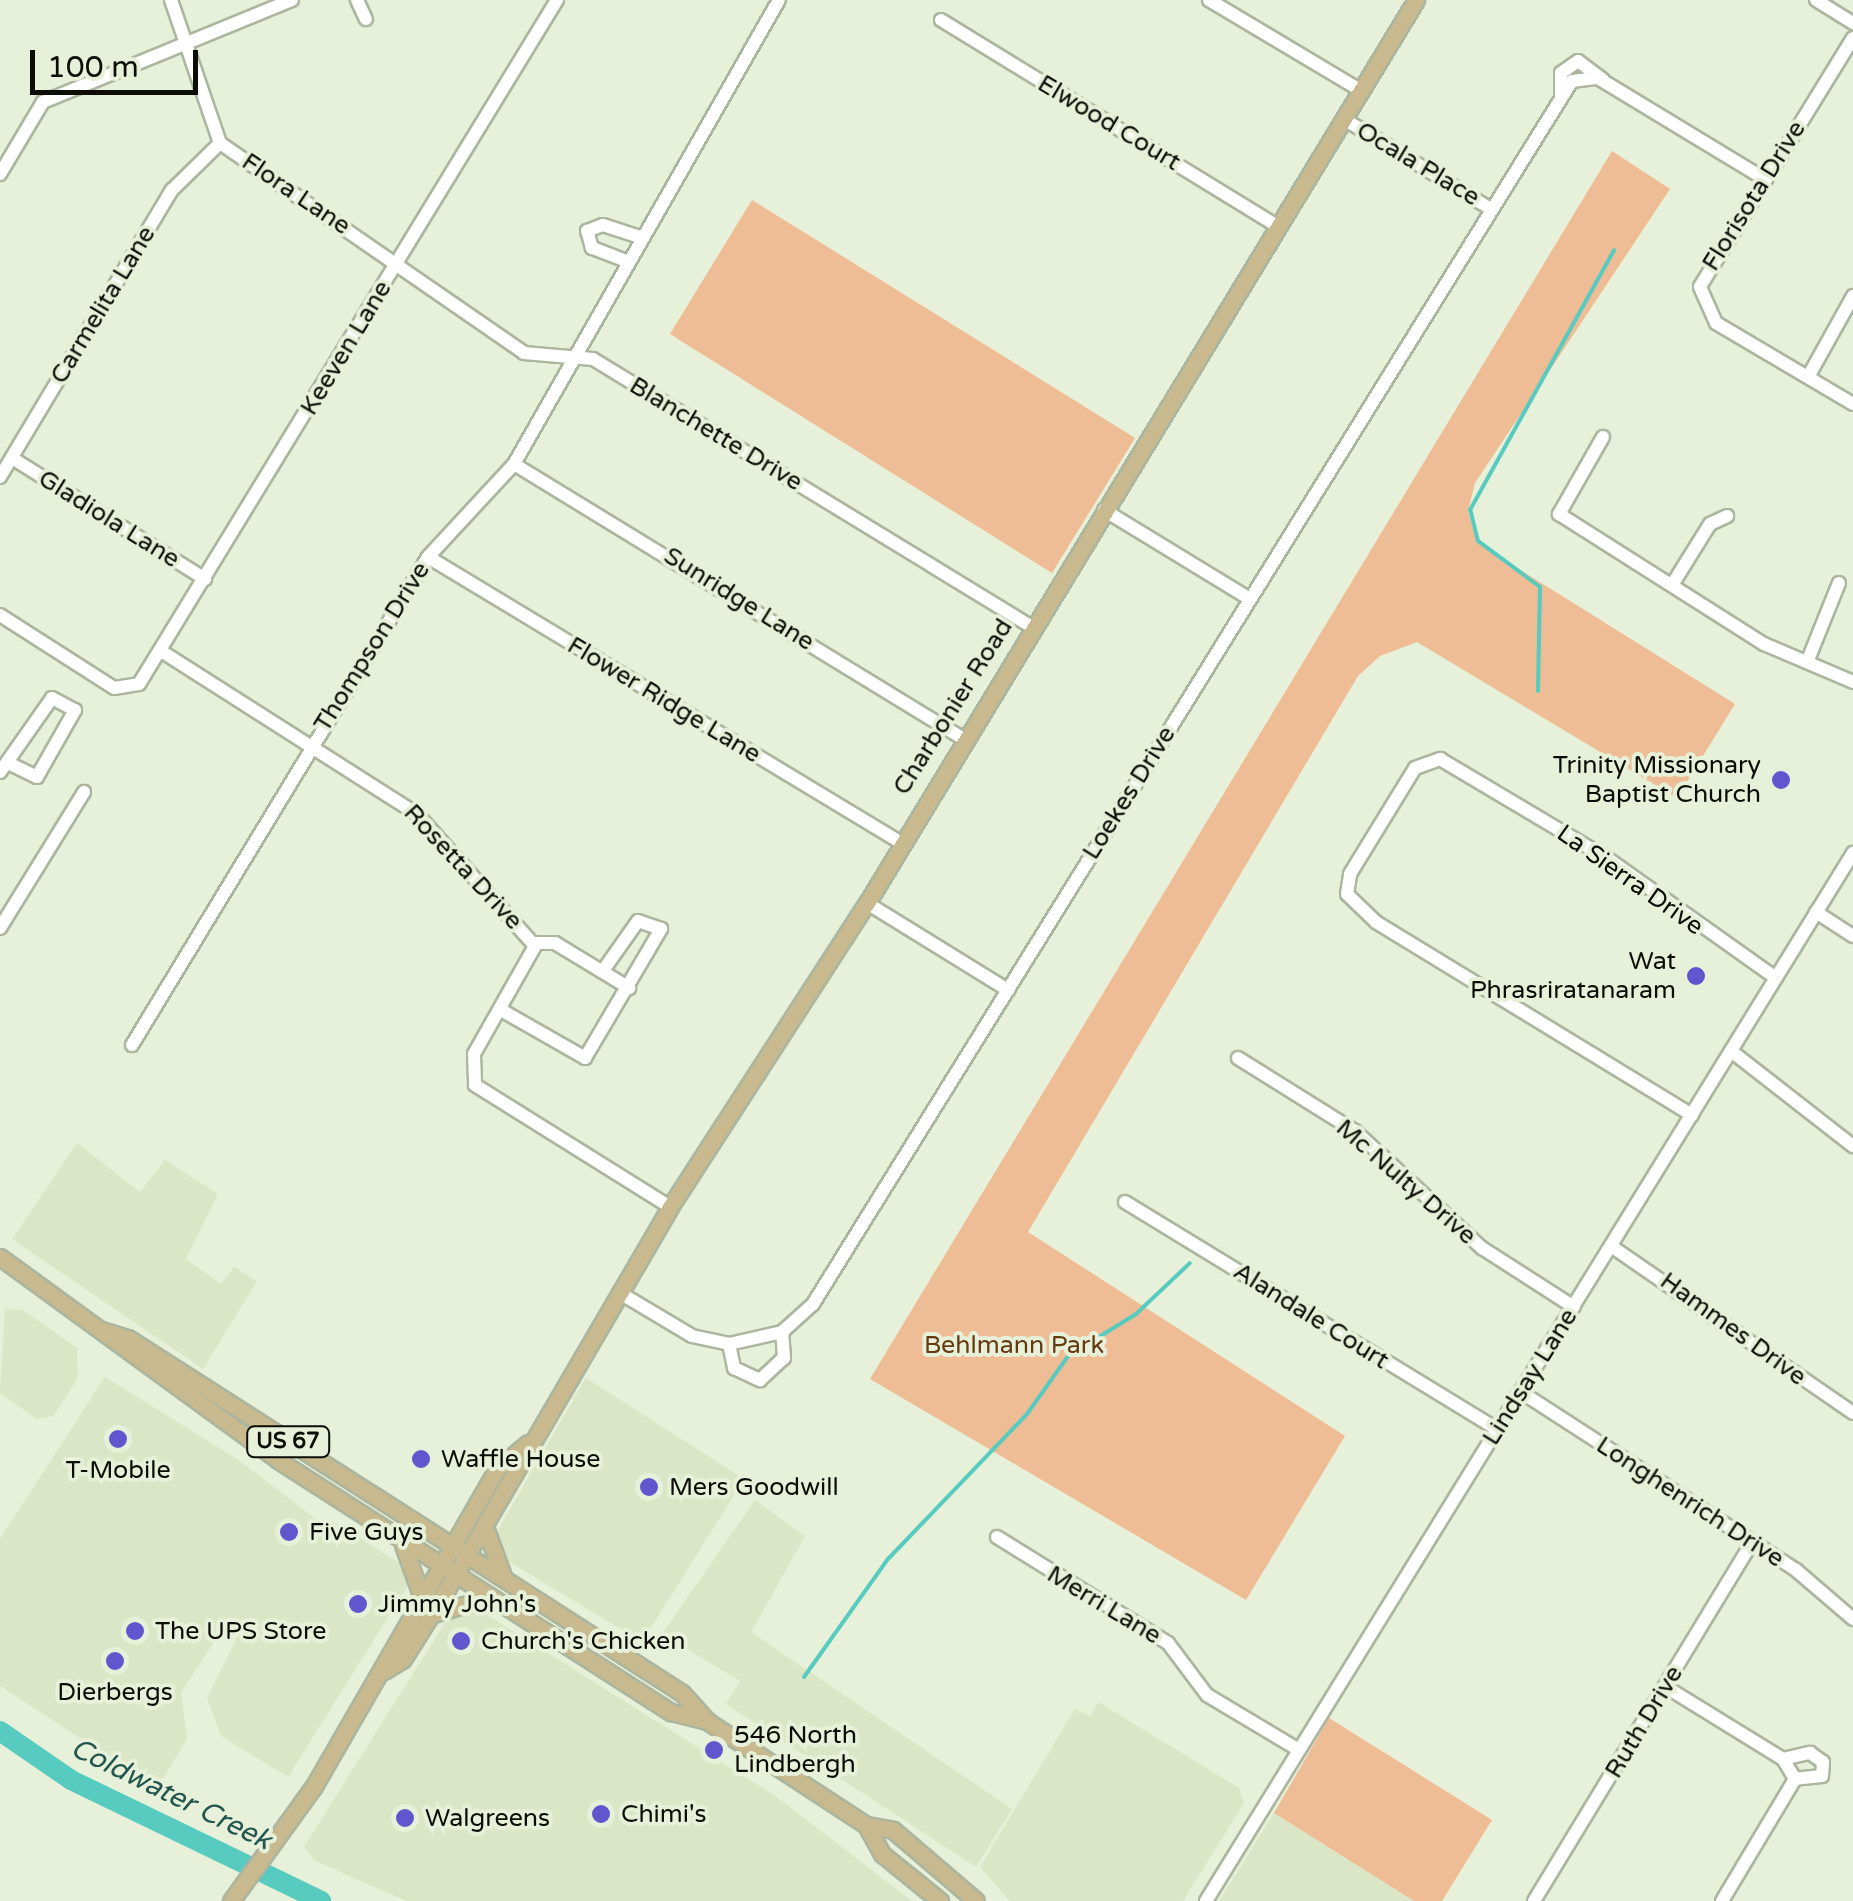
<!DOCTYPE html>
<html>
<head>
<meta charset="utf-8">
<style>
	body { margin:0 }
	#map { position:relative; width:1853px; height:1901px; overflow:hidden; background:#e7f0d8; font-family:"Varela Round",sans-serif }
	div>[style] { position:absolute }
	.built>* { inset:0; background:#dbe6c6 }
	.green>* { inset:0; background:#eebc95 }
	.stream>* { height:4px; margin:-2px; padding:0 2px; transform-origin:2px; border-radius:2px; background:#57cbc0 }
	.river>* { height:20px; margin:-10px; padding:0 10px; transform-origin:10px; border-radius:10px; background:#57cbc0 }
	.roads { filter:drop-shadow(2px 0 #acb59e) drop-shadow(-2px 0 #acb59e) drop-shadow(0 2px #acb59e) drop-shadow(0 -2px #acb59e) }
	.minor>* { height:12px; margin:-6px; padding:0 6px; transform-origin:6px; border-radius:6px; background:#fff }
	.major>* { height:15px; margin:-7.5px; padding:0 7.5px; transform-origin:7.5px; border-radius:7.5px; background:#c8ba8e }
	.dots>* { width:28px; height:28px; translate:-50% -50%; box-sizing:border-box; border:5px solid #e7f0d8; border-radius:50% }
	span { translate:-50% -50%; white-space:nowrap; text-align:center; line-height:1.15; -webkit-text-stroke:8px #e7f0d8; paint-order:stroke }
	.shield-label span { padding:2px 8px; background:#e7f0d8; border:2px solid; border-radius:8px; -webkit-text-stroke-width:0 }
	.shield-label { font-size:22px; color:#0b0d06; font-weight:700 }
	.street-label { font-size:25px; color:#0b0d06 }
	.poi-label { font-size:25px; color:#0b0d06 }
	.right { translate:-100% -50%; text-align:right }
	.left { translate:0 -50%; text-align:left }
	.park-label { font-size:25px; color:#653a10 }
	.water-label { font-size:28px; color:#235550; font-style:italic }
	.scale { position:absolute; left:30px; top:50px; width:168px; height:45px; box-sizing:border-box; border:5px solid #0b0d06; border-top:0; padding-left:12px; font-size:30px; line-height:35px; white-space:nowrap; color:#0b0d06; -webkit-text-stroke:8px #e7f0d8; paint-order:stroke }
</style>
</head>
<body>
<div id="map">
	<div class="built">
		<div style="clip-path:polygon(77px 1143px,140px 1192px,165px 1160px,218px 1194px,186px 1259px,221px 1284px,234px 1267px,257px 1281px,203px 1369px,12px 1239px)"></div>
		<div style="clip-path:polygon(5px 1309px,23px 1310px,77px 1348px,78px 1378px,53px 1416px,37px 1419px,0 1393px)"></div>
		<div style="clip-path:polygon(105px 1377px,237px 1459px,316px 1519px,319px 1533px,329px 1519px,406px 1567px,410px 1582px,288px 1777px,221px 1736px,207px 1698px,239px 1634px,216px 1639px,181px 1692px,187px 1739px,157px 1788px,0 1686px,0 1539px)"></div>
		<div style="clip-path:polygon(586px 1378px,744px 1479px,642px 1642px,503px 1558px,492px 1540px)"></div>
		<div style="clip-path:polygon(755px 1500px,805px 1536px,751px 1632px,1012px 1809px,976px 1867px,726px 1704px,740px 1681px,662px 1634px)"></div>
		<div style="clip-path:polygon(476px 1608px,774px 1795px,912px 1901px,407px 1901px,315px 1861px,304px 1847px,448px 1618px)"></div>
		<div style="clip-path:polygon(1098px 1702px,1239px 1788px,1244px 1803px,1183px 1901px,1010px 1901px,980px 1867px,1075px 1709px,1090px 1716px)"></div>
		<div style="clip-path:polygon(1274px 1813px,1414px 1901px,1219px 1901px)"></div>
	</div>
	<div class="green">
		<div style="clip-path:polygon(1612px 151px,1670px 189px,1475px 483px,1468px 511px,1477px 543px,1735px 704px,1677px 798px,1417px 642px,1380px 656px,1358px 676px,1028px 1232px,1345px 1436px,1246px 1600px,870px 1379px)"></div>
		<div style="clip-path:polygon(752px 200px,1135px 438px,1052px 573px,670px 334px)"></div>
		<div style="clip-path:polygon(1329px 1718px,1492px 1820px,1442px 1901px,1414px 1901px,1274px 1813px)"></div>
	</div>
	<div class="stream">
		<div style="left:1538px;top:691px;width:104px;rotate:-88.9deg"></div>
		<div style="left:1540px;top:587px;width:77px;rotate:-143.4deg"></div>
		<div style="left:1478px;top:541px;width:32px;rotate:-104deg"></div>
		<div style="left:1470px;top:510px;width:297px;rotate:-61deg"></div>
		<div style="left:804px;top:1677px;width:145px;rotate:-54.6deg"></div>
		<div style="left:888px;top:1559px;width:201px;rotate:-46.2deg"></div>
		<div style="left:1027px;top:1414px;width:71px;rotate:-54.7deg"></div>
		<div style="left:1068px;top:1356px;width:80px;rotate:-31.7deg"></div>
		<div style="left:1136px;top:1314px;width:74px;rotate:-43.4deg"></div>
	</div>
	<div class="river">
		<div style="left:0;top:1731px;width:86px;rotate:34.6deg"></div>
		<div style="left:71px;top:1780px;width:278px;rotate:25.8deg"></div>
	</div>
	<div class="roads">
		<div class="minor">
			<div style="left:171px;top:0;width:151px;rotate:71.1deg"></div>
			<div style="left:220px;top:143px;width:369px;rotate:34.6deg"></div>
			<div style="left:524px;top:353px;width:69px;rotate:5deg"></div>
			<div style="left:593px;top:359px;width:514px;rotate:31.4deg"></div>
			<div style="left:357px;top:0;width:21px;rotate:65deg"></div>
			<div style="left:1209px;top:0;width:176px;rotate:30.8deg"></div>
			<div style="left:1816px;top:0;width:44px;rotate:31.9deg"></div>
			<div style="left:941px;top:20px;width:394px;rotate:31.5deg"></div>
			<div style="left:1853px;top:38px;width:292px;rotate:121.6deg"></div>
			<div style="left:1700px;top:287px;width:39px;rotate:66deg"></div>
			<div style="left:1716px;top:323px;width:159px;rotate:30.6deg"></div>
			<div style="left:1561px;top:96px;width:23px;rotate:-90deg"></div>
			<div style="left:1561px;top:73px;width:21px;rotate:-35deg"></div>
			<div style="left:1578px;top:61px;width:31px;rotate:37deg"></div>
			<div style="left:1344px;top:119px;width:172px;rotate:31.5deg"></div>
			<div style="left:0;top:174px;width:84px;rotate:-59.2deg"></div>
			<div style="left:43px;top:102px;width:269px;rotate:-22.3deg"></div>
			<div style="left:629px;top:262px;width:40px;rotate:-159deg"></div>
			<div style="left:592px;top:248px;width:18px;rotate:-106deg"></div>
			<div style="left:587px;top:231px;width:17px;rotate:-21deg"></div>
			<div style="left:603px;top:225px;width:38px;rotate:18deg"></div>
			<div style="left:1808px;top:377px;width:93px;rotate:-60.9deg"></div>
			<div style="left:1603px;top:437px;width:89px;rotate:119.7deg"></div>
			<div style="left:1559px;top:514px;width:243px;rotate:32.4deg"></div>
			<div style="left:1764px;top:644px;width:97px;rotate:23.1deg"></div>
			<div style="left:12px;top:458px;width:228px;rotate:32.1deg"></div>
			<div style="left:514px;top:464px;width:525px;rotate:31.45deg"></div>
			<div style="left:0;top:477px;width:335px;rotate:-59.1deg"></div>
			<div style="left:172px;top:190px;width:67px;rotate:-44.4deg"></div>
			<div style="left:1104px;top:510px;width:171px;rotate:31.4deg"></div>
			<div style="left:428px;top:557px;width:551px;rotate:31.12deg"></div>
			<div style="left:1672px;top:585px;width:72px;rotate:-58.1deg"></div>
			<div style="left:1710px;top:524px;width:19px;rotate:-25deg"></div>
			<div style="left:0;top:615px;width:135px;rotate:32.6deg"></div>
			<div style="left:114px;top:688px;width:25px;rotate:-9deg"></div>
			<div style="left:139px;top:684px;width:802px;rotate:-58.57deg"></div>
			<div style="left:161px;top:651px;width:303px;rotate:32.5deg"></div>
			<div style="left:417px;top:814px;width:177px;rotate:48.2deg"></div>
			<div style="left:535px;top:946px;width:124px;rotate:119.5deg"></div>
			<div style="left:474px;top:1054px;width:31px;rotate:88deg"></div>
			<div style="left:475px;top:1085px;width:230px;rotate:32deg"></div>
			<div style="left:1808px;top:660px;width:83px;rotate:-68.1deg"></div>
			<div style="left:0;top:772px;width:90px;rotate:-54.9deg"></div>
			<div style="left:52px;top:698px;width:26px;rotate:28deg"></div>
			<div style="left:75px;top:710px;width:77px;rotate:119.6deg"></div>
			<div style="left:37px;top:777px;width:30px;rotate:-154deg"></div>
			<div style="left:867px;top:903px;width:166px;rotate:31.7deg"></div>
			<div style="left:1816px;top:912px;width:44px;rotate:33deg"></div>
			<div style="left:0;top:928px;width:160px;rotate:-58.3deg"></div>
			<div style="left:534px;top:943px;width:21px"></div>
			<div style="left:555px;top:943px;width:87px;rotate:31.3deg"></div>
			<div style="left:501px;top:1010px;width:97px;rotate:29.7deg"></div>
			<div style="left:585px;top:1058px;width:150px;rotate:-59.5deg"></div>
			<div style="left:661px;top:929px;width:24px;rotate:-161deg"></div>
			<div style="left:638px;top:921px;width:62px;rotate:125.2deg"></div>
			<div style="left:132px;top:1045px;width:571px;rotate:-58.76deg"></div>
			<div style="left:428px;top:557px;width:127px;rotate:-47.2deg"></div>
			<div style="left:514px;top:464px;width:534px;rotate:-60.27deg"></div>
			<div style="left:1731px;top:1051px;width:155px;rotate:37.9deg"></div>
			<div style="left:1238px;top:1058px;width:138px;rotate:32deg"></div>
			<div style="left:1355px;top:1131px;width:173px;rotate:42.7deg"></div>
			<div style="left:1482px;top:1248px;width:109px;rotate:32.7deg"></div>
			<div style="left:1692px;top:1115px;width:370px;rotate:-148.6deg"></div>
			<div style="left:1376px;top:922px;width:40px;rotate:-136deg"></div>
			<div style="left:1347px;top:894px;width:20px;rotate:-81deg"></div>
			<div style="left:1350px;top:874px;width:124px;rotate:-58.5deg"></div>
			<div style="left:1415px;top:768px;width:27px;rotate:-20deg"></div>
			<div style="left:1440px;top:759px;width:194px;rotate:30.7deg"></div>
			<div style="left:1607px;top:858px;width:207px;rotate:35.4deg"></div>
			<div style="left:1125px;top:1202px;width:437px;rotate:31.4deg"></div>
			<div style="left:1611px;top:1246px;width:294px;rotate:34.6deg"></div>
			<div style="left:620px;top:1293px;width:84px;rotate:30.8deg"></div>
			<div style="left:692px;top:1336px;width:38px;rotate:12deg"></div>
			<div style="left:729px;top:1344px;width:54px;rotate:-12.8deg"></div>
			<div style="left:782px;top:1332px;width:42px;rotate:-42.1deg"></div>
			<div style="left:813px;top:1304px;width:1439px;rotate:-58.18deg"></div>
			<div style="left:1572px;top:81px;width:26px;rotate:-7deg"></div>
			<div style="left:1598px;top:78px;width:195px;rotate:31.2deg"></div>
			<div style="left:729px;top:1344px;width:25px;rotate:78deg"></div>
			<div style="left:734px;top:1368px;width:29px;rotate:25deg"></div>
			<div style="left:760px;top:1380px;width:33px;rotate:-43deg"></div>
			<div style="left:784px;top:1358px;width:26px;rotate:-94deg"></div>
			<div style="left:1521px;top:1392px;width:328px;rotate:32.9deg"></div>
			<div style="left:1796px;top:1570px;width:75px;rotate:40.7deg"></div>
			<div style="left:997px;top:1537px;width:201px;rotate:31.8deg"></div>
			<div style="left:1168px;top:1643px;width:65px;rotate:53.1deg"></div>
			<div style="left:1207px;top:1695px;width:107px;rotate:30.9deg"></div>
			<div style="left:1666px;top:1687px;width:137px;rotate:31.6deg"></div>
			<div style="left:1783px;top:1759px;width:23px;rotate:59deg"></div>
			<div style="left:1783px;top:1759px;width:28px;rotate:-13deg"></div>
			<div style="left:1810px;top:1753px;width:16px;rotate:35deg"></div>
			<div style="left:1823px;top:1762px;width:14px;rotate:94deg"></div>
			<div style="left:1822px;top:1776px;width:27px;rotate:174deg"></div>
			<div style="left:1206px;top:1901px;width:1232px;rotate:-58.31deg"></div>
			<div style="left:1534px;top:1901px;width:420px;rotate:-58.7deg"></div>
			<div style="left:1722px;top:1901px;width:142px;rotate:-59.1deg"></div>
		</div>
		<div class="major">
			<div style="left:0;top:1257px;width:344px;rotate:36.1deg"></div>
			<div style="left:278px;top:1460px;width:467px;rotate:32.7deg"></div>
			<div style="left:671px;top:1712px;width:37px;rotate:14deg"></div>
			<div style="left:101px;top:1330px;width:28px;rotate:17deg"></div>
			<div style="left:128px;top:1338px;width:658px;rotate:32.65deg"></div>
			<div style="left:682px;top:1693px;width:38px;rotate:48deg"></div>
			<div style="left:707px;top:1721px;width:190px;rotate:33.2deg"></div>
			<div style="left:866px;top:1825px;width:27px;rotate:10deg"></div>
			<div style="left:893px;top:1830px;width:109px;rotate:40.5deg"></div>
			<div style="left:485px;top:1527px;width:52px;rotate:69.8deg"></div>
			<div style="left:403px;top:1545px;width:50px;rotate:70.1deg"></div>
			<div style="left:433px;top:1614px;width:60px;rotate:-16.3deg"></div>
			<div style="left:384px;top:1671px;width:22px;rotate:-32deg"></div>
			<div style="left:403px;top:1659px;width:83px;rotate:-57.8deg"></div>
			<div style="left:447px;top:1589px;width:442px;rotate:-59.7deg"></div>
			<div style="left:670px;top:1207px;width:362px;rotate:-57.1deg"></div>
			<div style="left:867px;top:903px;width:1057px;rotate:-58.7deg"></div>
			<div style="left:866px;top:1825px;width:33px;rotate:61deg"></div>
			<div style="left:882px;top:1854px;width:75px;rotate:39deg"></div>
			<div style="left:231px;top:1901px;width:142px;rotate:-54.2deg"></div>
			<div style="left:314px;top:1786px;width:366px;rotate:-60deg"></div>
			<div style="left:497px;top:1469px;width:40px;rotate:-40deg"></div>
		</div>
	</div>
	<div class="dots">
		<div style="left:1781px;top:780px;background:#6256cf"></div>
		<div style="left:1696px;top:976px;background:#6256cf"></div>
		<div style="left:118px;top:1439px;background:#6256cf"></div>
		<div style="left:421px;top:1459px;background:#6256cf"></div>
		<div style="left:649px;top:1487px;background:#6256cf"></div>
		<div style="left:289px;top:1532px;background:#6256cf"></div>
		<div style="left:358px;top:1604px;background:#6256cf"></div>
		<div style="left:135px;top:1631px;background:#6256cf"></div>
		<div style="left:461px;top:1641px;background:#6256cf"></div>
		<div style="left:115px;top:1661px;background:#6256cf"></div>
		<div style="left:714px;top:1750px;background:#6256cf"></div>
		<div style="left:601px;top:1814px;background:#6256cf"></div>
		<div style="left:405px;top:1818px;background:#6256cf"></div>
	</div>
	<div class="shield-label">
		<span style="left:288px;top:1442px">US 67</span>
	</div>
	<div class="street-label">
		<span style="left:1109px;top:123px;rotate:31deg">Elwood Court</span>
		<span style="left:1418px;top:164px;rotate:31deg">Ocala Place</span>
		<span style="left:296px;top:194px;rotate:34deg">Flora Lane</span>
		<span style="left:1754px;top:196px;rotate:-58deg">Florisota Drive</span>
		<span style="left:103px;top:305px;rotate:-59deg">Carmelita Lane</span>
		<span style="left:346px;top:348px;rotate:-59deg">Keeven Lane</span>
		<span style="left:716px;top:434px;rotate:31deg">Blanchette Drive</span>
		<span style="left:109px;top:519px;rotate:32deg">Gladiola Lane</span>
		<span style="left:739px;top:599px;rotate:32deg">Sunridge Lane</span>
		<span style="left:372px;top:647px;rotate:-58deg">Thompson Drive</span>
		<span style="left:664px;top:700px;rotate:31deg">Flower Ridge Lane</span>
		<span style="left:953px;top:707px;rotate:-58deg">Charbonier Road</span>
		<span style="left:1129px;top:793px;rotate:-58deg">Loekes Drive</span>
		<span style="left:463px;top:867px;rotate:47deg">Rosetta Drive</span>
		<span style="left:1630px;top:880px;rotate:35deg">La Sierra Drive</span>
		<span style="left:1406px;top:1182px;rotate:41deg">Mc Nulty Drive</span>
		<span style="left:1311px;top:1316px;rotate:32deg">Alandale Court</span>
		<span style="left:1733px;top:1329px;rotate:36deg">Hammes Drive</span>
		<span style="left:1530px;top:1377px;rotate:-58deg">Lindsay Lane</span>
		<span style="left:1690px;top:1502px;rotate:33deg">Longhenrich Drive</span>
		<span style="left:1104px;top:1605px;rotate:31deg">Merri Lane</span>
		<span style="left:1644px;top:1722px;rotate:-59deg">Ruth Drive</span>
	</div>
	<div class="poi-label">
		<span class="right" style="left:1761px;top:780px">Trinity Missionary<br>Baptist Church</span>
		<span class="right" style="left:1676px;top:976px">Wat<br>Phrasriratanaram</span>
		<span class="left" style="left:441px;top:1459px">Waffle House</span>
		<span style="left:118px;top:1470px">T-Mobile</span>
		<span class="left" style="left:669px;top:1487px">Mers Goodwill</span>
		<span class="left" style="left:309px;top:1532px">Five Guys</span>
		<span class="left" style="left:378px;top:1604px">Jimmy John's</span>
		<span class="left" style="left:155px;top:1631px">The UPS Store</span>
		<span class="left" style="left:481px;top:1641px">Church's Chicken</span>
		<span style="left:115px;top:1692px">Dierbergs</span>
		<span class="left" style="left:734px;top:1750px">546 North<br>Lindbergh</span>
		<span class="left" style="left:621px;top:1814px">Chimi's</span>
		<span class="left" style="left:425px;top:1818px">Walgreens</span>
	</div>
	<div class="park-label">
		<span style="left:1014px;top:1345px">Behlmann Park</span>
	</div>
	<div class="water-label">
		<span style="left:171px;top:1794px;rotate:26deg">Coldwater Creek</span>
	</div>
	<div class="scale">100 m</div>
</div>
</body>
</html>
